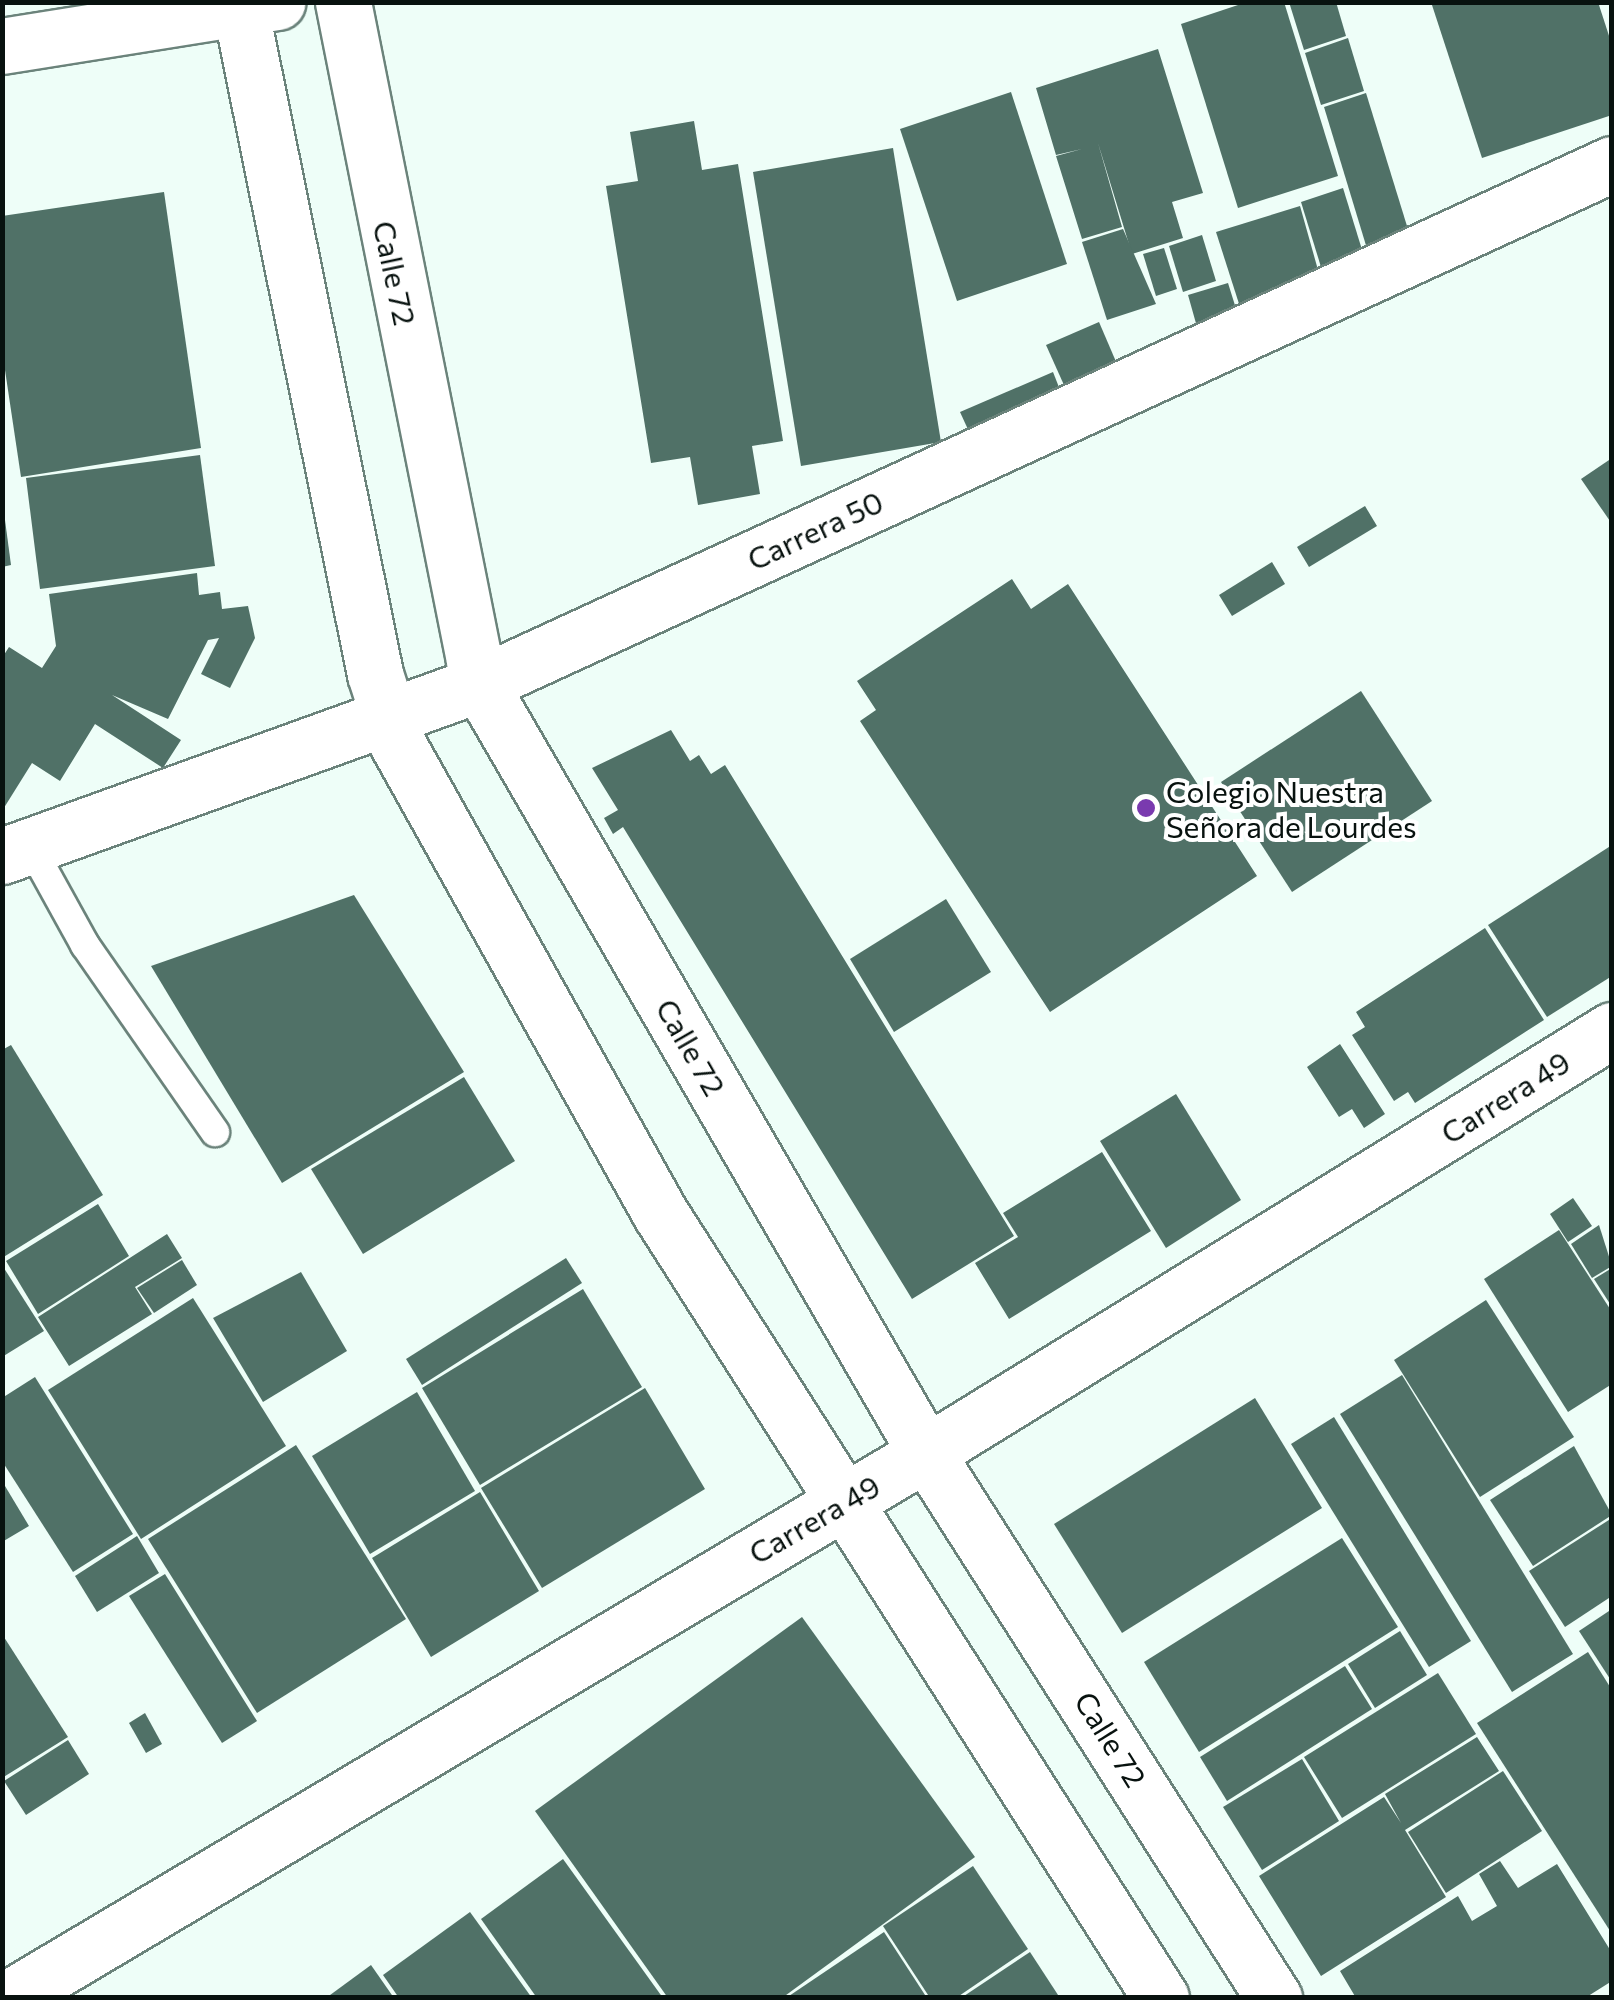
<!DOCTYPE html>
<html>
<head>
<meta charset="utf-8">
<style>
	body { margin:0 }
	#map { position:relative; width:1614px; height:2000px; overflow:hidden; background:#eefef8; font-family:Commissioner,sans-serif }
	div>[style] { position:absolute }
	.building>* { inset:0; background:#507167 }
	.roads { filter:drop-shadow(2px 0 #6b837b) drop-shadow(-2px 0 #6b837b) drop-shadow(0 2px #6b837b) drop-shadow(0 -2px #6b837b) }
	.lane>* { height:28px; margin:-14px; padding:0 14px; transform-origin:14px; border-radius:14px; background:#fff }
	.street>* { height:55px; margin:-27.5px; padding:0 27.5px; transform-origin:27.5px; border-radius:27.5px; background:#fff }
	.secondary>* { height:55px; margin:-27.5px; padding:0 27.5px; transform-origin:27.5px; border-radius:27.5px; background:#fff }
	.dots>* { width:28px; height:28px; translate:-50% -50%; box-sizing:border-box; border:5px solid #fff; border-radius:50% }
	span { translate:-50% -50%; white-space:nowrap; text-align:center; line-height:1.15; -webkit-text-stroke:8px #fff; paint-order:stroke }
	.street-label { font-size:30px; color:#08120f }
	.poi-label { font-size:30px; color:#08120f }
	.left { translate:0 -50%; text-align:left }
	.frame { position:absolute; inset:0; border:5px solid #08120f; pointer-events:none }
</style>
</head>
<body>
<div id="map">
	<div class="building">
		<div style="clip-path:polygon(1247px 2px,1284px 2px,1338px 176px,1238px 208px,1181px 24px)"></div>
		<div style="clip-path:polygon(1289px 2px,1336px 2px,1346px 36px,1304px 50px)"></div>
		<div style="clip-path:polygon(1431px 2px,1598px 2px,1612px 45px,1612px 115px,1482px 158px)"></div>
		<div style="clip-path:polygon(1348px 38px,1364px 91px,1321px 105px,1305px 53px)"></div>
		<div style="clip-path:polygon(1158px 49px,1203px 193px,1172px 202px,1183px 238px,1132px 254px,1098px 143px,1122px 227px,1082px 239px,1056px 156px,1082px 149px,1056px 155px,1036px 88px)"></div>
		<div style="clip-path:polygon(1011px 92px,1067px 264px,957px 301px,900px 129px)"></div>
		<div style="clip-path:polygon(1366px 93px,1411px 239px,1368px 252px,1324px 107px)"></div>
		<div style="clip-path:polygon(694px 121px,702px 170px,738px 164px,783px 441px,752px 446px,760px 494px,698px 505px,690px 457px,651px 463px,606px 186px,638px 181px,630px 132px)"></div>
		<div style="clip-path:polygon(893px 148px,941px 442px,801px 466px,753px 172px)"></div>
		<div style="clip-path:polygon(1343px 188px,1363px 253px,1321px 267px,1301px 202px)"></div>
		<div style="clip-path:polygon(164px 192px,201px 448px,21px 477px,2px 350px,2px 216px)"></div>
		<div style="clip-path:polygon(1300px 206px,1318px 270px,1241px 310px,1216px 232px)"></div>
		<div style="clip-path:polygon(1123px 229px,1156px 304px,1107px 320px,1082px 242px)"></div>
		<div style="clip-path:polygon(1202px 235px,1216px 281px,1183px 292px,1169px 246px)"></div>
		<div style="clip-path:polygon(1164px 248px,1177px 289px,1156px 296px,1143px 254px)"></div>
		<div style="clip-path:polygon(1228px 283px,1238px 315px,1197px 327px,1188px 295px)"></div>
		<div style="clip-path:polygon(1099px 322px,1120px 371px,1068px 394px,1046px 345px)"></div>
		<div style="clip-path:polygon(1053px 372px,1062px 395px,971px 436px,960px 412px)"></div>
		<div style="clip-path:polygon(200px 455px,215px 566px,40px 589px,26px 478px)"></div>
		<div style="clip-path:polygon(1612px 458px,1612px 524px,1581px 479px)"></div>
		<div style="clip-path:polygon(1365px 506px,1377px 526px,1309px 567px,1297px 547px)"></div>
		<div style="clip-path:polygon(5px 520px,11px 565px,2px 567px,2px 521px)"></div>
		<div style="clip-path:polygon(1272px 562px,1285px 584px,1232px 616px,1219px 595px)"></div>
		<div style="clip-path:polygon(197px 573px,199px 595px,220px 592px,222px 609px,248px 606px,255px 638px,230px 688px,201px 674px,219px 638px,208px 640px,168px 719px,112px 695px,181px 740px,163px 768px,95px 724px,60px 781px,32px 763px,2px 811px,2px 658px,9px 647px,42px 668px,56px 646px,49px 594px)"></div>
		<div style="clip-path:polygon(1012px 579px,1031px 609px,1068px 584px,1257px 876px,1050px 1012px,860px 721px,876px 710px,857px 681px)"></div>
		<div style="clip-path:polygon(1361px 691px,1432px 801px,1292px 892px,1221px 782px)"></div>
		<div style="clip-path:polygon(671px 730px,690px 761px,699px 755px,711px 774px,725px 765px,1014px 1236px,912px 1299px,623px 827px,613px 834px,604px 818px,618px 810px,592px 768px)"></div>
		<div style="clip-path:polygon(1612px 845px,1612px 976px,1547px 1017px,1488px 925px)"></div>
		<div style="clip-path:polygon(354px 895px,464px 1072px,282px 1183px,151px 966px)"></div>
		<div style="clip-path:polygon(946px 899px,991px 972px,894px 1032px,850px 959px)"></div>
		<div style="clip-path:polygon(1485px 928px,1544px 1020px,1415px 1103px,1408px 1092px,1394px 1101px,1352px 1035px,1365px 1027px,1356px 1012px)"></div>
		<div style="clip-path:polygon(1340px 1044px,1385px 1114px,1364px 1128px,1352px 1109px,1339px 1117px,1307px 1067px)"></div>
		<div style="clip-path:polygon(11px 1045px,103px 1195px,2px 1258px,2px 1050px)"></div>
		<div style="clip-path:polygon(464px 1077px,515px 1161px,363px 1254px,311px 1169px)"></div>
		<div style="clip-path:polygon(1176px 1094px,1241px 1200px,1166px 1248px,1100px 1141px)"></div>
		<div style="clip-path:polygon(1102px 1152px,1151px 1231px,1009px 1319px,975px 1263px,1018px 1237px,1003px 1213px)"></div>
		<div style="clip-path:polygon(1573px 1198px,1592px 1226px,1568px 1242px,1550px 1214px)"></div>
		<div style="clip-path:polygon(98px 1204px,129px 1256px,38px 1314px,6px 1261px)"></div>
		<div style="clip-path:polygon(1599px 1225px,1612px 1266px,1592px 1278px,1571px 1244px)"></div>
		<div style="clip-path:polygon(1559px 1230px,1612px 1312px,1612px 1384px,1568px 1412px,1484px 1279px)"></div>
		<div style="clip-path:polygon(167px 1234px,182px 1258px,135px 1287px,152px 1314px,69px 1366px,38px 1317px)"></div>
		<div style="clip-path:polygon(566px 1258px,582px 1283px,422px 1385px,406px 1359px)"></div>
		<div style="clip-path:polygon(182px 1260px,197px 1285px,154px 1313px,137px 1288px)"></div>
		<div style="clip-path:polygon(2px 1265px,44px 1331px,2px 1357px)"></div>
		<div style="clip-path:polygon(1612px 1268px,1612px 1307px,1594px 1279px)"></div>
		<div style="clip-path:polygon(301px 1272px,347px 1351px,263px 1402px,213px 1318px)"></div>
		<div style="clip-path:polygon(583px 1289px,642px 1387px,480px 1485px,422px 1388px)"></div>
		<div style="clip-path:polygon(193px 1298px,286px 1446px,141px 1539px,48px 1390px)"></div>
		<div style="clip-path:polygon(1486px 1300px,1574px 1437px,1480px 1497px,1394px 1360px)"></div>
		<div style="clip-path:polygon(1402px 1375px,1573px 1654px,1512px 1692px,1340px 1414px)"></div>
		<div style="clip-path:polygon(35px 1377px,133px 1534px,73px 1572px,2px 1461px,2px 1398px)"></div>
		<div style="clip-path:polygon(645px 1388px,705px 1489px,542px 1588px,481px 1488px)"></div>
		<div style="clip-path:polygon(417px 1392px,475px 1491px,370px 1554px,312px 1456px)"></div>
		<div style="clip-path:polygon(1255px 1398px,1322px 1508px,1122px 1633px,1054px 1524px)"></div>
		<div style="clip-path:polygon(1334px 1417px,1471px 1641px,1429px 1667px,1291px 1444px)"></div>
		<div style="clip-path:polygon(296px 1445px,406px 1619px,257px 1713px,148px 1539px)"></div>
		<div style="clip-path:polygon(1574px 1446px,1612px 1515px,1533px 1566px,1490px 1500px)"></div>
		<div style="clip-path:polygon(2px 1481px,29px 1526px,2px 1542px)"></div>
		<div style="clip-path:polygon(480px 1492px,539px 1591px,431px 1657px,372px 1558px)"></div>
		<div style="clip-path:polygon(1612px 1518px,1612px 1596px,1565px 1627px,1529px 1571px)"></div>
		<div style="clip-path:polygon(137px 1536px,159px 1573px,97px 1612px,75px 1576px)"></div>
		<div style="clip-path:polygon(1342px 1538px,1398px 1627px,1199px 1752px,1144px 1662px)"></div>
		<div style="clip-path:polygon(165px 1574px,257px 1721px,222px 1743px,129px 1596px)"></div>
		<div style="clip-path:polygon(1612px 1609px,1612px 1682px,1579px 1631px)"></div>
		<div style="clip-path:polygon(802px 1617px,975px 1857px,782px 1998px,668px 1998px,535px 1811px)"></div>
		<div style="clip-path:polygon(1400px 1631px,1427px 1675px,1375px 1708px,1348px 1664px)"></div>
		<div style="clip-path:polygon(2px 1634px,68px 1737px,2px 1778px)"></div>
		<div style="clip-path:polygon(1588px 1652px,1612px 1690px,1612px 1934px,1477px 1723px)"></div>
		<div style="clip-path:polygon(1345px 1666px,1372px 1709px,1227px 1801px,1200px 1757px)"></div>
		<div style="clip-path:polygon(1438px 1673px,1476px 1734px,1342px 1818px,1304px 1757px)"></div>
		<div style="clip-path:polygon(145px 1713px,162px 1744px,146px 1753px,129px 1723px)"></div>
		<div style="clip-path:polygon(1477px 1737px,1499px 1771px,1405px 1830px,1446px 1897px,1321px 1976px,1259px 1876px,1384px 1797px,1401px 1823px,1385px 1794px)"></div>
		<div style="clip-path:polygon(68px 1740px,89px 1774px,26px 1815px,4px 1781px)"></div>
		<div style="clip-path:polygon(1302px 1759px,1339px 1821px,1262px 1870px,1223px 1807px)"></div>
		<div style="clip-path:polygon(1503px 1771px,1542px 1831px,1446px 1893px,1408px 1832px)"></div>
		<div style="clip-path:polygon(563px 1859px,663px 1998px,537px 1998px,481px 1919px)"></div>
		<div style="clip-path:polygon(1500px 1861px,1518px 1888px,1557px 1864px,1612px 1953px,1612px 1981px,1585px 1998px,1356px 1998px,1340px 1971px,1458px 1896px,1472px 1921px,1497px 1906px,1479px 1874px)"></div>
		<div style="clip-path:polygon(973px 1866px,1028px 1949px,956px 1998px,930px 1998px,883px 1926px)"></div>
		<div style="clip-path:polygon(470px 1912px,532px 1998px,399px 1998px,383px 1975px)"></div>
		<div style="clip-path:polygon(884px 1932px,927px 1998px,786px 1998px)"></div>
		<div style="clip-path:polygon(1030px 1952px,1060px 1998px,961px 1998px)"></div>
		<div style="clip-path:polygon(371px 1965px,394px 1998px,326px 1998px)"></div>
	</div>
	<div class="roads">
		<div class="lane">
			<div style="left:32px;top:849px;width:110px;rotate:61.1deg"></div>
			<div style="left:85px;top:945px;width:228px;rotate:55.2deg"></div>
		</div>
		<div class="street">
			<div style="left:2px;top:46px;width:279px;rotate:-9.1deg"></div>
			<div style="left:9px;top:1998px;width:1067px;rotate:-30.72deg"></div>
			<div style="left:926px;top:1453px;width:806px;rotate:-31.66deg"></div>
		</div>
		<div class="secondary">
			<div style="left:239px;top:2px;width:686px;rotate:78.56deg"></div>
			<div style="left:375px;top:674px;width:72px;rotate:72.3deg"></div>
			<div style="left:397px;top:743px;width:539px;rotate:60.77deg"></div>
			<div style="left:660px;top:1213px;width:931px;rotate:57.45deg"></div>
			<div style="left:343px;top:2px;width:671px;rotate:78.74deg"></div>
			<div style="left:474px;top:660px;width:48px;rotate:68.2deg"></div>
			<div style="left:492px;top:705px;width:865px;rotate:59.88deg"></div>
			<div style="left:926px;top:1453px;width:647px;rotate:57.44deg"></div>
			<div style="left:2px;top:856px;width:510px;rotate:-19.82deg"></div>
			<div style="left:482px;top:683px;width:1243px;rotate:-24.67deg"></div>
		</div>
	</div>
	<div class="dots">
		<div style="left:1146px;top:808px;background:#7a3aaf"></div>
	</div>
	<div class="street-label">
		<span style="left:395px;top:273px;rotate:78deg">Calle 72</span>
		<span style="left:815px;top:530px;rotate:-25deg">Carrera 50</span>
		<span style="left:691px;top:1047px;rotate:60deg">Calle 72</span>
		<span style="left:1505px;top:1097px;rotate:-32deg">Carrera 49</span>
		<span style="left:814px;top:1519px;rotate:-30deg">Carrera 49</span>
		<span style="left:1111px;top:1739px;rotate:58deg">Calle 72</span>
	</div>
	<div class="poi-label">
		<span class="left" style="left:1166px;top:808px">Colegio Nuestra<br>Señora de Lourdes</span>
	</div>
	<div class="frame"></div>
</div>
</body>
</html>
